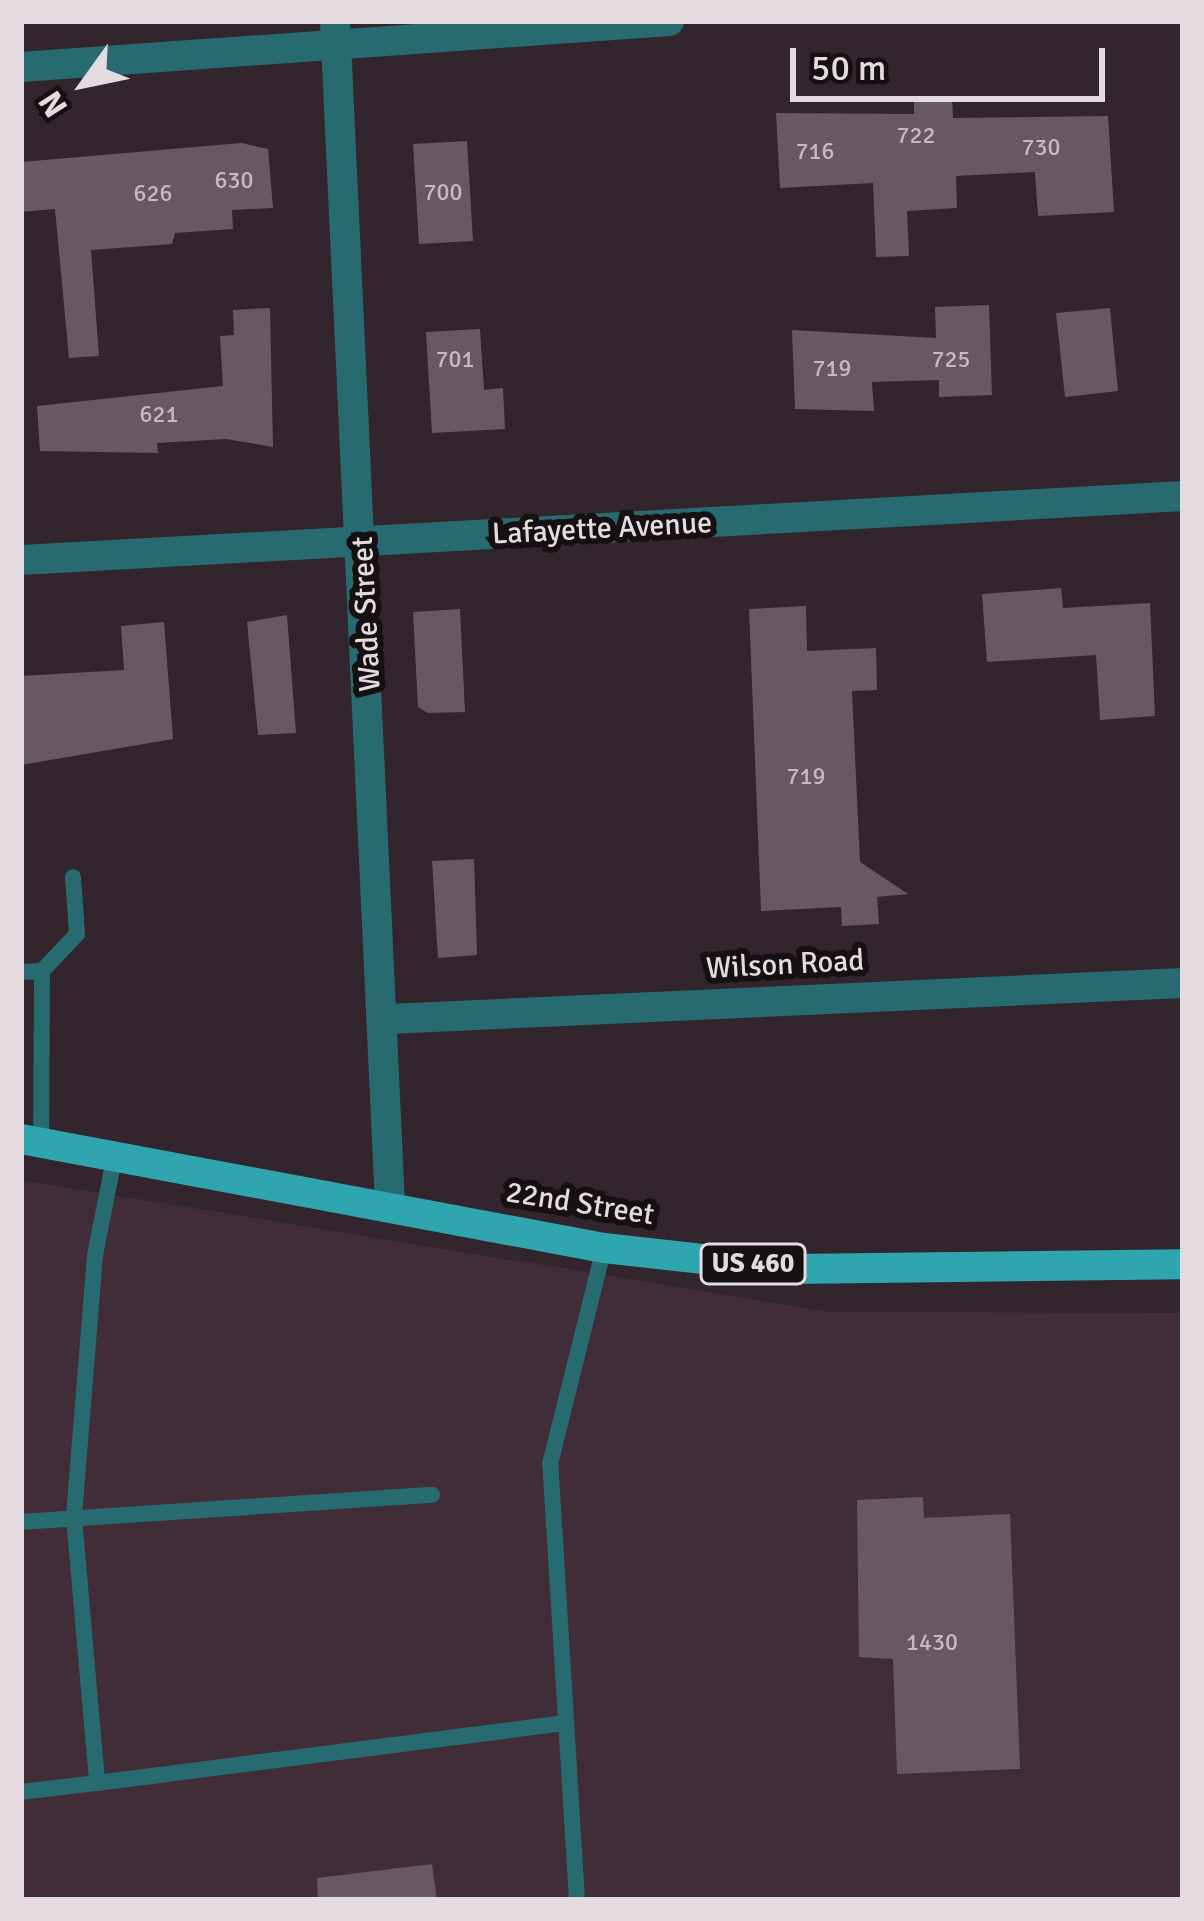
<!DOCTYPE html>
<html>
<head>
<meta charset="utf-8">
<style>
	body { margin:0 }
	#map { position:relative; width:1204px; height:1921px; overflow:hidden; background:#32252d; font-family:Signika,sans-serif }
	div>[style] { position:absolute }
	.built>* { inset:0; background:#402d38 }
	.building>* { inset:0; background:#685861 }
	.service>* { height:16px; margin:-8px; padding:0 8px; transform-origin:8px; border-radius:8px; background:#276a70 }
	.minor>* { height:30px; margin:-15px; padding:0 15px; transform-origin:15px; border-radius:15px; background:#276a70 }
	.primary>* { height:30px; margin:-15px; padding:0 15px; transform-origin:15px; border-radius:15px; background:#2fa5af }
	span { translate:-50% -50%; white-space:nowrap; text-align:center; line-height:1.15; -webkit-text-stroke:12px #161013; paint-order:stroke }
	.number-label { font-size:24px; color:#c5bac0 }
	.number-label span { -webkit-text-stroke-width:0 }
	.shield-label span { padding:3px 9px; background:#161013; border:3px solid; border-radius:9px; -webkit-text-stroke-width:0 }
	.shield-label { font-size:27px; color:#e4dbe0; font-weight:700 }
	.street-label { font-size:30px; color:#e4dbe0 }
	.frame { position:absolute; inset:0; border:24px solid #e4dbe0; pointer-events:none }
	.north { position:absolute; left:24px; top:24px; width:120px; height:120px; -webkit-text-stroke:9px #161013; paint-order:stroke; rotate:237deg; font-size:33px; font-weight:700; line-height:48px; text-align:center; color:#e4dbe0 }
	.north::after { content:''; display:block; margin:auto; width:42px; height:54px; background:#e4dbe0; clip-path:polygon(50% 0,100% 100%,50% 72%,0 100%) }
	.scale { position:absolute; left:790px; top:48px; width:315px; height:54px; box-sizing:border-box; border:6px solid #e4dbe0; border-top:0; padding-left:15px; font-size:36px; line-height:42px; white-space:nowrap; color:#e4dbe0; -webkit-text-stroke:9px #161013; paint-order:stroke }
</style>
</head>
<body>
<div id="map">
	<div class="built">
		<div style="clip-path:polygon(21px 1180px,831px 1312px,1183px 1313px,1183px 1900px,21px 1900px)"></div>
	</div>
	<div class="building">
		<div style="clip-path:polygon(952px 96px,953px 118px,1108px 116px,1114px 212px,1038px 216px,1035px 172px,956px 176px,957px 208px,907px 211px,909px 256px,876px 257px,873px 183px,780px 188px,776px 113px,914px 114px,914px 98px)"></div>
		<div style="clip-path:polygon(467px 141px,473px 241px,419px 244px,413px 144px)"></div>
		<div style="clip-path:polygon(241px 143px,268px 149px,273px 208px,232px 210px,233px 229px,175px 233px,172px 244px,91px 250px,99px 356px,69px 358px,55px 209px,21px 212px,21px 162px)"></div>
		<div style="clip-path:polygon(989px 305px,992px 395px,939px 397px,939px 380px,872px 382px,874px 411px,795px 409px,792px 330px,936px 338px,935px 307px)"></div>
		<div style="clip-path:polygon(270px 308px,273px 447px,226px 439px,157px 443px,158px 453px,40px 451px,37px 406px,223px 386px,220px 336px,234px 335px,233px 310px)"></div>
		<div style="clip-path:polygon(1110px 308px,1118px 391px,1065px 397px,1056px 313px)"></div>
		<div style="clip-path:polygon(480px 329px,484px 390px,503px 388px,505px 429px,432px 433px,426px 332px)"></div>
		<div style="clip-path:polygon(1061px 588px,1063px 608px,1150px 603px,1155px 716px,1100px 720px,1096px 655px,987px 662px,982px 594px)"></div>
		<div style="clip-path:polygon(806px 606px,807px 651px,876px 648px,877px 690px,852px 691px,860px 862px,908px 894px,877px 897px,879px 924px,842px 926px,841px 907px,761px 911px,749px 609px)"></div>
		<div style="clip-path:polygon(460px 609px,465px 712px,428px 713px,418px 707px,413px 612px)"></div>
		<div style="clip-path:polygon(287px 615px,296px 733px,258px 735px,247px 622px)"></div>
		<div style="clip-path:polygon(164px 622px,173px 739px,21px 765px,21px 676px,124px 670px,121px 626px)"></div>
		<div style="clip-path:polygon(474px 859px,477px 955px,438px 958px,432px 861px)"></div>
		<div style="clip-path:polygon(923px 1497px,924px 1518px,1010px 1514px,1020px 1769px,897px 1774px,893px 1659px,859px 1657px,857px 1500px)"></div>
		<div style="clip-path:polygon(432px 1864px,437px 1900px,318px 1900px,317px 1878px)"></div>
	</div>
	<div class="service">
		<div style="left:42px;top:971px;width:51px;rotate:-46.6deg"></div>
		<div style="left:77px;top:934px;width:57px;rotate:-94deg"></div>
		<div style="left:21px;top:972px;width:21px;rotate:-3deg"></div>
		<div style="left:42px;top:971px;width:172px;rotate:90.3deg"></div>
		<div style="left:114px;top:1159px;width:98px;rotate:101.2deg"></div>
		<div style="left:95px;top:1255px;width:264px;rotate:94.6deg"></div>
		<div style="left:74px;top:1518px;width:266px;rotate:85deg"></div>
		<div style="left:97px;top:1783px;width:471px;rotate:-7.3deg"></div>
		<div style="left:21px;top:1522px;width:412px;rotate:-3.8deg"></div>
		<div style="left:21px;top:1792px;width:77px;rotate:-6.8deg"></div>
		<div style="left:577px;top:1900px;width:437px;rotate:-93.5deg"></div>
		<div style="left:550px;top:1464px;width:223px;rotate:-76deg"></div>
	</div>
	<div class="minor">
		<div style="left:335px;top:21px;width:1187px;rotate:87.34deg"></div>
		<div style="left:21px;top:67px;width:650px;rotate:-4.06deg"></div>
		<div style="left:21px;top:560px;width:1164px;rotate:-3.15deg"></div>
		<div style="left:389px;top:1019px;width:795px;rotate:-2.6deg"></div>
	</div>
	<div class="primary">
		<div style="left:21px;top:1139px;width:593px;rotate:10.59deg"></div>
		<div style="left:604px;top:1248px;width:187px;rotate:6.4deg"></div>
		<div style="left:790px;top:1269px;width:393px;rotate:-0.7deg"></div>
	</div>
	<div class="number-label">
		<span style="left:916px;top:136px">722</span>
		<span style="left:1041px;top:148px">730</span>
		<span style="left:815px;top:152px">716</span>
		<span style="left:234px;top:181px">630</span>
		<span style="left:443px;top:193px">700</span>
		<span style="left:153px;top:194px">626</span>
		<span style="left:455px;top:360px">701</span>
		<span style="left:951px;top:360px">725</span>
		<span style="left:832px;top:369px">719</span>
		<span style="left:159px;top:415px">621</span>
		<span style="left:806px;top:777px">719</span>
		<span style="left:932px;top:1643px">1430</span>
	</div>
	<div class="shield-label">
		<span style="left:753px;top:1264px">US 460</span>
	</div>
	<div class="street-label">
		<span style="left:602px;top:529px;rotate:-3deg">Lafayette Avenue</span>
		<span style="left:367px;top:614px;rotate:-93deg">Wade Street</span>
		<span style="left:785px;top:965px;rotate:-3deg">Wilson Road</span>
		<span style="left:580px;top:1204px;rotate:9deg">22nd Street</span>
	</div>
	<div class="frame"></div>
	<div class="north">N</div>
	<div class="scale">50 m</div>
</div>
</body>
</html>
